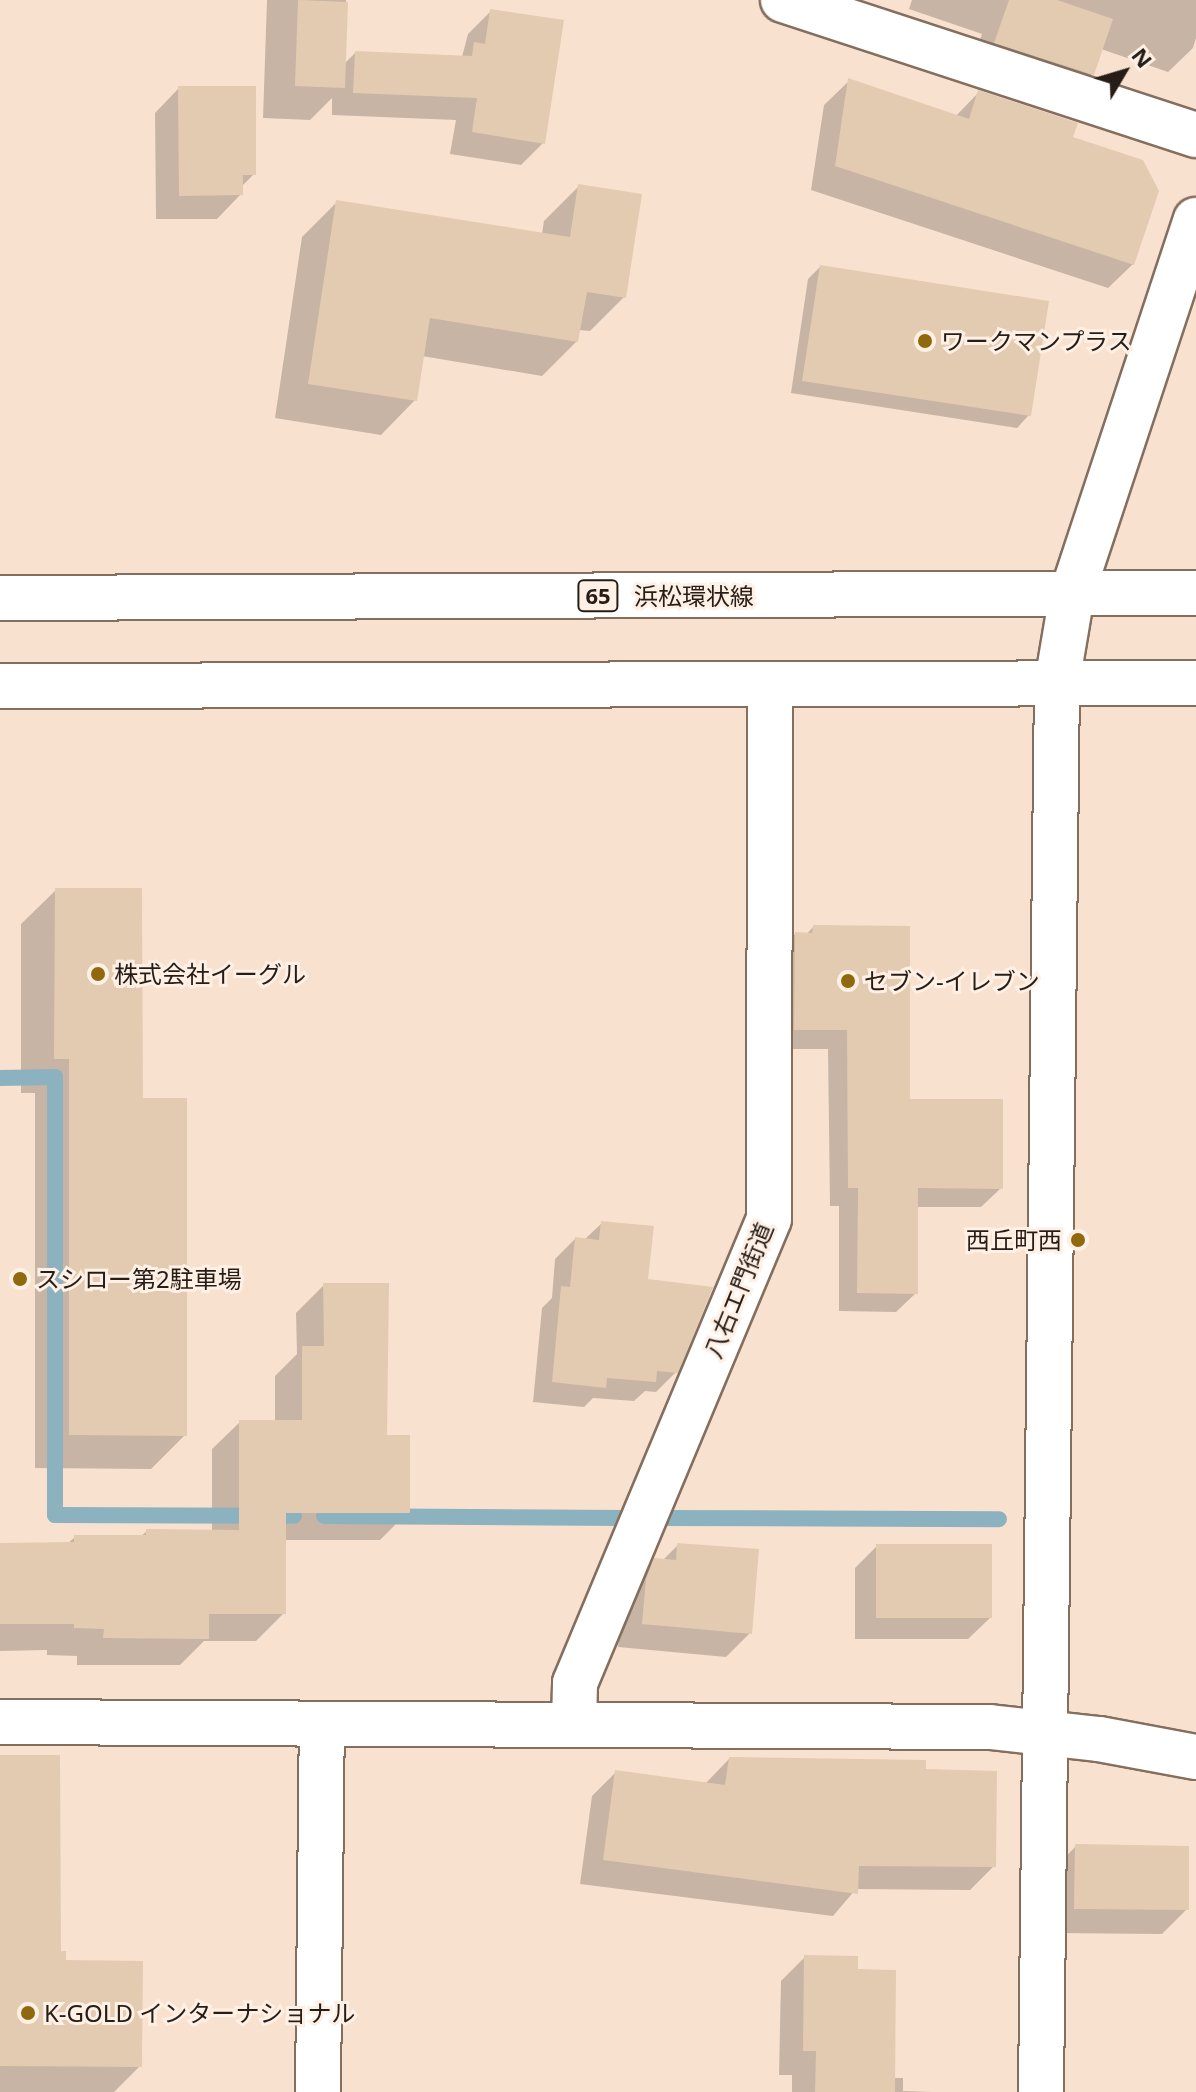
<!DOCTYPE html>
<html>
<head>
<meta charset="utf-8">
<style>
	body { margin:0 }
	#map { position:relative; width:1196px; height:2092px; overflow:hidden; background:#f9e1cf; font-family:"Noto Sans","Noto Sans JP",sans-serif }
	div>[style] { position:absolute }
	.shadow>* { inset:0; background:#0003 }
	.stream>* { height:16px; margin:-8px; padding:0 8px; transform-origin:8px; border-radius:8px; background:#8db2bf }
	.building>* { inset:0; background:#e3cbb1 }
	.roads { filter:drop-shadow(2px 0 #846f5f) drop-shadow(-2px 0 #846f5f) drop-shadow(0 2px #846f5f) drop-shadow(0 -2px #846f5f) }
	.minor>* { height:44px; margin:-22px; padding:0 22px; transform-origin:22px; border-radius:22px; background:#fff }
	.tertiary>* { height:44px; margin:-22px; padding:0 22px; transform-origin:22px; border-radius:22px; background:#fff }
	.primary>* { height:44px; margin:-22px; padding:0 22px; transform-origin:22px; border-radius:22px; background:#fff }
	.dots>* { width:22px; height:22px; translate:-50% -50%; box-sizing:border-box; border:4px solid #fff0e5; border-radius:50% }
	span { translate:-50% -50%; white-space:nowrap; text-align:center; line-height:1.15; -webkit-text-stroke:6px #fff0e5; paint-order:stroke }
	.shield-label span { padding:2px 6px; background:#fff0e5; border:2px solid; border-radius:6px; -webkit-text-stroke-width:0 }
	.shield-label { font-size:22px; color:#261d17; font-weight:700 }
	.poi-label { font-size:24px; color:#261d17 }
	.left { translate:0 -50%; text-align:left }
	.right { translate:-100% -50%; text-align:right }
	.street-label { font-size:24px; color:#261d17 }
	.north { position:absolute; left:1084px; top:32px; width:80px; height:80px; -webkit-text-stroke:6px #fff0e5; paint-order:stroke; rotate:52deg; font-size:22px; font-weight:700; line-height:32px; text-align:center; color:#261d17 }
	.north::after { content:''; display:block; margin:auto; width:28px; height:36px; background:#261d17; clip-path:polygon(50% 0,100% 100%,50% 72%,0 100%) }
</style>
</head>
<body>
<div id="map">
	<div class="shadow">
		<div style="clip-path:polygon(267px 0,346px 0,344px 64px,355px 53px,462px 57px,468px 34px,491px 11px,543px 143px,521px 165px,450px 154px,456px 120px,332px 115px,332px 98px,310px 120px,263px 118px)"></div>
		<div style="clip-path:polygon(912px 0,1196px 0,1196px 38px,1193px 48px,1168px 72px,1101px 49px,1092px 74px,1067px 99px,971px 67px,982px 34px,909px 9px)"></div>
		<div style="clip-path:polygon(849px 81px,955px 117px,979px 92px,1070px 138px,1133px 264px,1108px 288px,811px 190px,824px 105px)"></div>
		<div style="clip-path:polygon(179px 88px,254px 174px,241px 187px,241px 194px,217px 219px,156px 219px,155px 113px)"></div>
		<div style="clip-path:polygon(579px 186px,624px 297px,590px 331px,578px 330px,577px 341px,542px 376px,422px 356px,415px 400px,381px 435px,275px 418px,302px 237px,337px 202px,542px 234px,544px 221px)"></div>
		<div style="clip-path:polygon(820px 267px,1029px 415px,1017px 428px,791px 393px,808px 279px)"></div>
		<div style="clip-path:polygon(56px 890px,141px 1100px,185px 1435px,151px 1469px,35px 1468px,35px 1093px,21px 1093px,21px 924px)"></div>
		<div style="clip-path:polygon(813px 927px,908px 1101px,1001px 1188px,981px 1207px,916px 1207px,916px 1293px,896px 1312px,839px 1311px,839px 1206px,830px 1206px,828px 1049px,776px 1049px,776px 954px,795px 934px,806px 935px)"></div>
		<div style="clip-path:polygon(602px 1223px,646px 1280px,676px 1372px,656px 1392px,645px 1391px,634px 1401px,593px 1398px,584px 1407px,533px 1402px,542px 1308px,552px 1298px,555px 1259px,575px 1239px,584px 1240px)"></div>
		<div style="clip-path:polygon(324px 1285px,385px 1437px,408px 1512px,380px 1540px,284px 1540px,284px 1613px,256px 1641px,204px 1641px,180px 1665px,77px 1665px,77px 1656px,47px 1655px,47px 1650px,0 1651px,0 1545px,67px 1544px,75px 1537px,140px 1537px,147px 1531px,212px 1531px,212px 1449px,240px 1422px,275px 1422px,275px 1376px,297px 1354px,296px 1313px)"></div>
		<div style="clip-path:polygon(678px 1545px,750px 1633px,726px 1657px,618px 1647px,622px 1605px,630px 1585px,655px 1561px,662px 1561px)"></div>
		<div style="clip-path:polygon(877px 1546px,990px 1618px,968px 1639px,855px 1639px,855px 1568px)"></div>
		<div style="clip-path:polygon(0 1757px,59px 1953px,140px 2066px,114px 2092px,0 2092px)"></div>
		<div style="clip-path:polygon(729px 1759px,924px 1771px,994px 1866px,970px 1890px,856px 1889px,833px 1916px,580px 1884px,592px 1796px,615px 1773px,706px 1783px)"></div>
		<div style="clip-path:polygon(1076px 1846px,1187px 1909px,1162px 1934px,1051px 1933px,1052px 1871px)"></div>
		<div style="clip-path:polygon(805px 1957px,856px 1971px,893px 2078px,903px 2078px,903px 2091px,932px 2092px,792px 2092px,792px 2075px,779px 2075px,781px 1981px)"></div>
	</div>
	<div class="stream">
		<div style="left:0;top:1078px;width:55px;rotate:-1deg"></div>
		<div style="left:55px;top:1077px;width:438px;rotate:90deg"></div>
		<div style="left:55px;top:1515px;width:239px;rotate:0.2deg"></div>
		<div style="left:324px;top:1516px;width:302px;rotate:0.4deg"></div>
		<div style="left:663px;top:1518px;width:336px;rotate:0.2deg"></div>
	</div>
	<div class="building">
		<div style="clip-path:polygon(298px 0,348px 2px,345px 88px,295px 86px)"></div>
		<div style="clip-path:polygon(1009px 0,1057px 0,1113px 19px,1094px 75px,994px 43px)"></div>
		<div style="clip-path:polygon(490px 9px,564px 20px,545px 144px,472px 132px,477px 98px,353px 93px,355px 51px,472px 56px,474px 42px,485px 44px)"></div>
		<div style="clip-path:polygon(848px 78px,969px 119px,978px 90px,1078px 123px,1073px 137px,1143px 160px,1159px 191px,1134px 265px,835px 166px)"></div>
		<div style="clip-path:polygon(178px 86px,256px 86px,256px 175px,243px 175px,243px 195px,179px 196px)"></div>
		<div style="clip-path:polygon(578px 184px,642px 194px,626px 298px,587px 292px,578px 342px,430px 318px,417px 401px,308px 384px,336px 200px,570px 237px)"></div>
		<div style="clip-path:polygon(820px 265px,1049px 301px,1031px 416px,802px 381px)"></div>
		<div style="clip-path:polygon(55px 888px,142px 888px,143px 1098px,187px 1098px,187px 1436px,69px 1435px,69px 1059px,54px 1059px)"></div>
		<div style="clip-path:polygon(813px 925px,910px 926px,910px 1099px,1003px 1099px,1003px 1189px,918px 1188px,918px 1294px,857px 1293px,858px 1188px,848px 1188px,847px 1030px,794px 1030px,795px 932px,812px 933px)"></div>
		<div style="clip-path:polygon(601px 1221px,654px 1226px,648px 1279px,713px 1287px,678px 1373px,657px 1371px,656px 1382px,607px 1378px,606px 1388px,552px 1382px,561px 1286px,570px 1287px,575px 1237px,599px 1240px)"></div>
		<div style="clip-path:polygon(323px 1283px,389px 1283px,387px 1435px,410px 1435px,410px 1513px,286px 1513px,286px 1614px,209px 1614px,209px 1639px,103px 1638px,104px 1629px,74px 1628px,74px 1624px,0 1624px,0 1543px,74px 1542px,74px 1535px,146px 1535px,146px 1529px,239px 1530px,239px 1420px,302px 1420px,302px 1346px,324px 1346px)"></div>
		<div style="clip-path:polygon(677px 1543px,759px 1549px,752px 1634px,642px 1624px,646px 1579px,654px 1558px,676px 1560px)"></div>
		<div style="clip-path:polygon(876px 1544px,992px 1544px,992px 1618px,876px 1618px)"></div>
		<div style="clip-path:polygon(0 1755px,60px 1755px,61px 1951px,66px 1951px,66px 1960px,143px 1961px,142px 2067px,0 2066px)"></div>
		<div style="clip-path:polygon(729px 1757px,926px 1760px,926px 1769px,997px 1771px,996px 1867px,859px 1866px,858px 1894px,603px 1860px,615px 1770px,725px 1785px)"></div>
		<div style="clip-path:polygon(1075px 1844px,1189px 1846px,1189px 1910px,1074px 1909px)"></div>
		<div style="clip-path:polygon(804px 1955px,858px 1956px,858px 1969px,896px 1970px,895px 2092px,815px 2092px,816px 2051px,803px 2051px)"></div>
	</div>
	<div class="roads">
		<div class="minor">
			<div style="left:783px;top:0;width:435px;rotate:18.1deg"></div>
			<div style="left:0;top:1722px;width:990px;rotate:0.29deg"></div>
			<div style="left:990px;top:1727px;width:110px;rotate:6.3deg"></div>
			<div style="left:1099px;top:1739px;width:99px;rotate:10.5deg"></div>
			<div style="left:574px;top:1725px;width:42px;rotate:-88.6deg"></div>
			<div style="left:575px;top:1683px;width:503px;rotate:-67.31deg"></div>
			<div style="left:769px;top:1219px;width:535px;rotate:-89.89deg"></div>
			<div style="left:318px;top:2092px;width:368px;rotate:-89.4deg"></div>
		</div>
		<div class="tertiary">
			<div style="left:1041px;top:2092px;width:1409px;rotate:-89.35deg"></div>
			<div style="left:1057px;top:683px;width:90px;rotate:-80.4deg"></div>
			<div style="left:1072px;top:594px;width:394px;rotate:-71.7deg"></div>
		</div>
		<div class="primary">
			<div style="left:0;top:598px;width:1196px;rotate:-0.24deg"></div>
			<div style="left:0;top:686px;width:1196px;rotate:-0.14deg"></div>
		</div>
	</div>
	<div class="dots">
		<div style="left:925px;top:341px;background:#90680e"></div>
		<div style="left:98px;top:974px;background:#90680e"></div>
		<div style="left:848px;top:981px;background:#90680e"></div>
		<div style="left:1078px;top:1240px;background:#90680e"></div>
		<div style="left:20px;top:1279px;background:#90680e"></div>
		<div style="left:28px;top:2013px;background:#90680e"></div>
	</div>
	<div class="shield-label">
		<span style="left:598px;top:596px">65</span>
	</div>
	<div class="poi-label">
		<span class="left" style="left:941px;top:341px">ワークマンプラス</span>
		<span class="left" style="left:114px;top:974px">株式会社イーグル</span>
		<span class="left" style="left:864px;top:981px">セブン-イレブン</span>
		<span class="right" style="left:1062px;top:1240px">西丘町西</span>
		<span class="left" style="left:36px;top:1279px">スシロー第2駐車場</span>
		<span class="left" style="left:44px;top:2013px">K-GOLD インターナショナル</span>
	</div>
	<div class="street-label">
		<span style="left:694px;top:596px">浜松環状線</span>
		<span style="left:738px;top:1290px;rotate:-68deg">八右エ門街道</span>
	</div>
	<div class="north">N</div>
</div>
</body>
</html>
